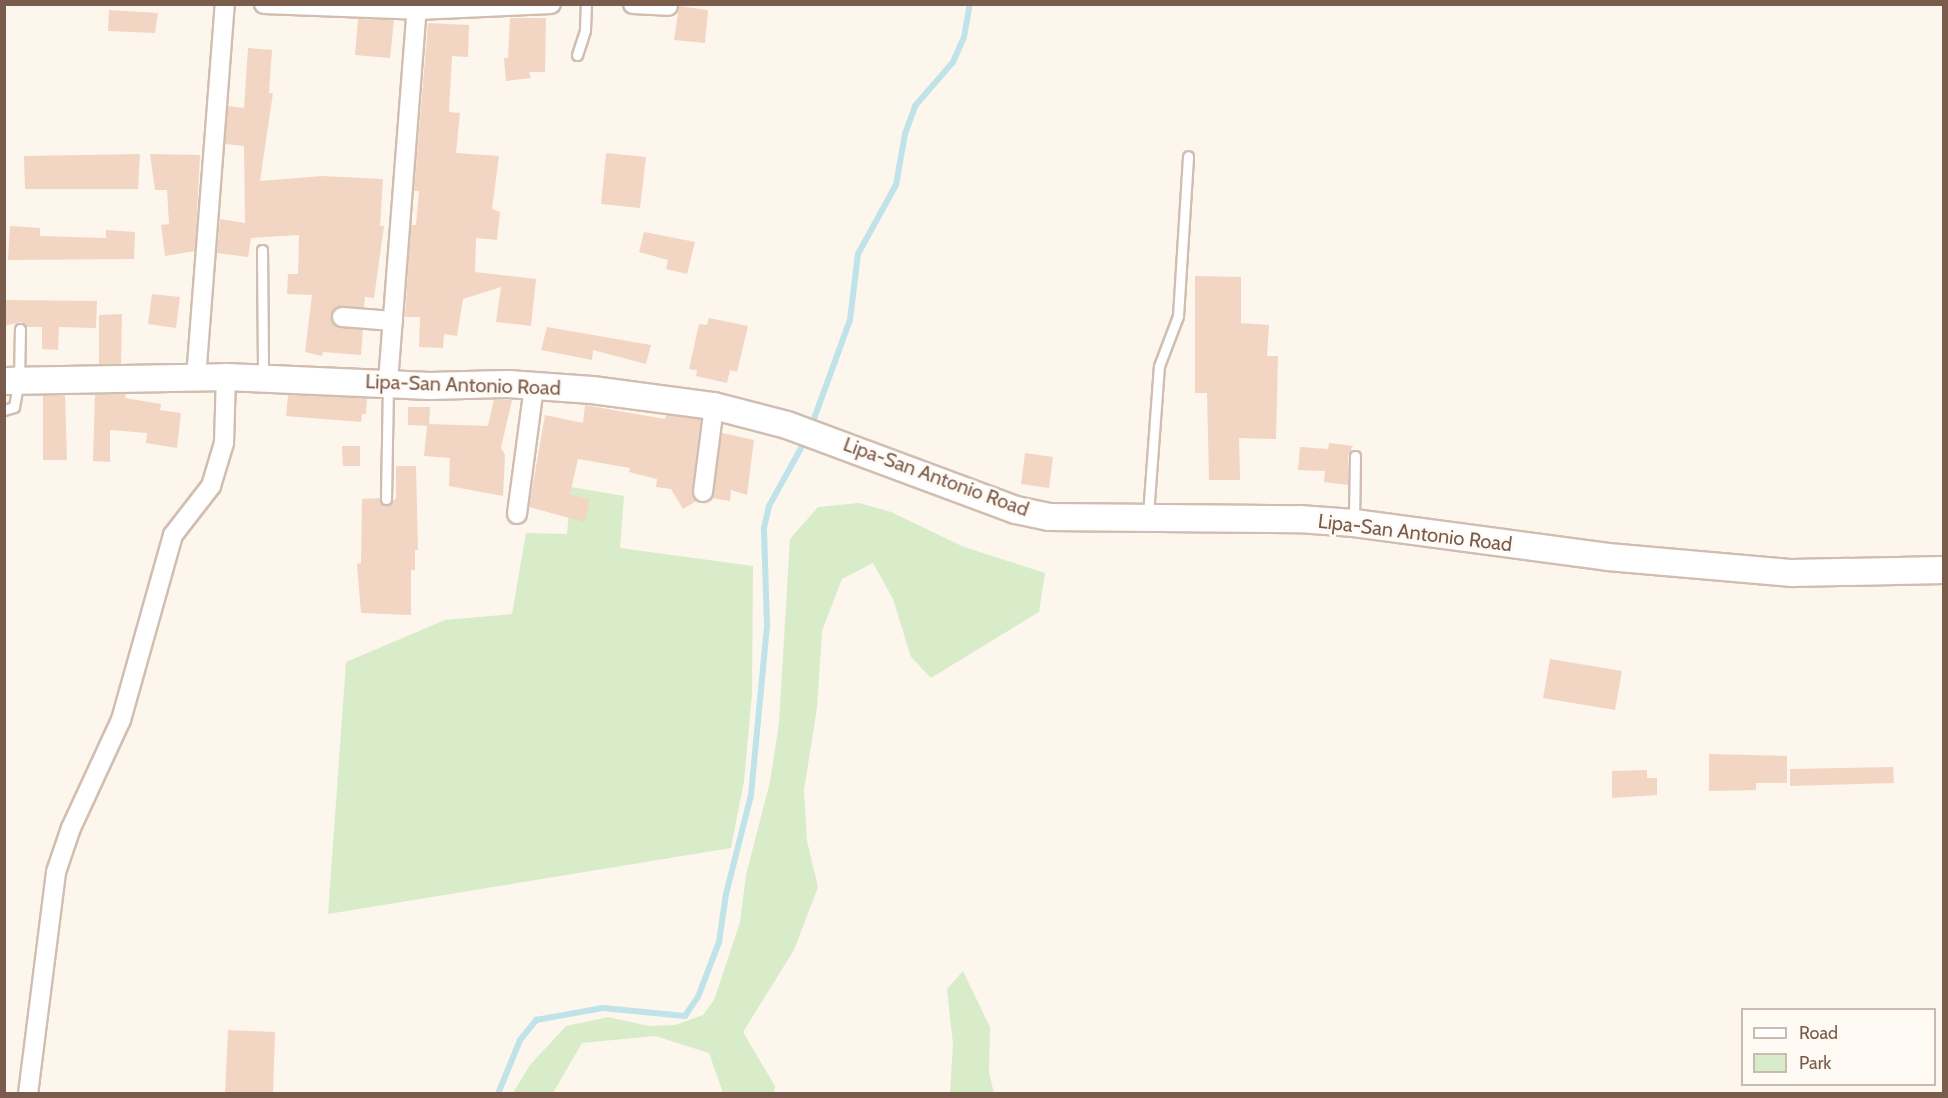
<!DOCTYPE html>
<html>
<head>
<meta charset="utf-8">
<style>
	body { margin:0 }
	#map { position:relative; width:1948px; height:1098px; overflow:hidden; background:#fdf6ec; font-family:Cabin,sans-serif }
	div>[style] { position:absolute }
	.green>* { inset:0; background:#d8ecc9 }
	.stream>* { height:6px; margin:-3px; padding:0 3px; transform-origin:3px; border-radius:3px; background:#bfe3e8 }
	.building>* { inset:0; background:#f3d5c3 }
	.roads { filter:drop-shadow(2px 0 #d1beb0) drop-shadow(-2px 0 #d1beb0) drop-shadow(0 2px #d1beb0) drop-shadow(0 -2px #d1beb0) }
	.service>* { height:9px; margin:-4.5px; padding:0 4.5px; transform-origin:4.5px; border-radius:4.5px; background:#fff }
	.minor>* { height:18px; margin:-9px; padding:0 9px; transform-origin:9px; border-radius:9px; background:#fff }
	.secondary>* { height:26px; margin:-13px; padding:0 13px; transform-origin:13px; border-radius:13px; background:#fff }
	span { translate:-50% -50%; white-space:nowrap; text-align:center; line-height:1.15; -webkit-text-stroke:5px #fffaf3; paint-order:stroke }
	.street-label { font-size:20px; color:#7a5c4d }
	.frame { position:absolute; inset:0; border:6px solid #7a5c4d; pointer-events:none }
	.legend { position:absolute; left:1741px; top:1008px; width:195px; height:78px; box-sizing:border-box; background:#fffaf3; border:2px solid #cabbb1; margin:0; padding:8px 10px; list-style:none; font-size:18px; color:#7a5c4d }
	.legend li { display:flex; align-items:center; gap:12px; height:30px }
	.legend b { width:30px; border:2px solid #cabbb1 }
</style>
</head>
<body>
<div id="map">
	<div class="green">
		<div style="clip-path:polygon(571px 487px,624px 496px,620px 548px,753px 566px,752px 694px,744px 781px,731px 848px,328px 914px,346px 662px,445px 620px,512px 614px,526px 533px,567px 534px)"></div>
		<div style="clip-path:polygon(859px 503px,891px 512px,964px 547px,1045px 573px,1039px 612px,931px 678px,911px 657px,893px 599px,873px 563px,842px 579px,822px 631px,817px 708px,804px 790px,807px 841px,818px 887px,794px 950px,743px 1032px,775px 1086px,774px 1093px,723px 1093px,709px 1053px,655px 1036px,582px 1043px,553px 1093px,513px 1093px,530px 1065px,566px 1026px,608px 1017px,649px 1026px,675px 1025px,703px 1015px,714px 1000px,740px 922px,746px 875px,770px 782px,779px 723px,790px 539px,818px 507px)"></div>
		<div style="clip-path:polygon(963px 971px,990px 1027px,989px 1073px,994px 1093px,950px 1093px,953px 1044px,947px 989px)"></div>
	</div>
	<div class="stream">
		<div style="left:811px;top:427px;width:114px;rotate:-70deg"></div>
		<div style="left:850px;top:320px;width:66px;rotate:-83.1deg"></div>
		<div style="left:858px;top:254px;width:79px;rotate:-61.2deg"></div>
		<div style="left:896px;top:185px;width:52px;rotate:-80deg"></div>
		<div style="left:905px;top:134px;width:30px;rotate:-70deg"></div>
		<div style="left:915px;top:106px;width:58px;rotate:-49.2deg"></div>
		<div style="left:953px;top:62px;width:27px;rotate:-66deg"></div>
		<div style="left:964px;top:37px;width:34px;rotate:-80deg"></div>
		<div style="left:498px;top:1094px;width:58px;rotate:-67.8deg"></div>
		<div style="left:520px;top:1040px;width:26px;rotate:-51deg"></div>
		<div style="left:536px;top:1020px;width:68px;rotate:-10.2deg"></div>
		<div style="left:603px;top:1008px;width:82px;rotate:5.6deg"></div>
		<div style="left:685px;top:1016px;width:23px;rotate:-56deg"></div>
		<div style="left:698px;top:997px;width:59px;rotate:-69.1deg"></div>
		<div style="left:719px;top:942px;width:49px;rotate:-81.7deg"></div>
		<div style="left:726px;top:894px;width:102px;rotate:-75.8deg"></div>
		<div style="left:751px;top:795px;width:170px;rotate:-84.6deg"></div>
		<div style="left:767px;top:626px;width:98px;rotate:-91.8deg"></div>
		<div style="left:764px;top:528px;width:23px;rotate:-77deg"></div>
		<div style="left:769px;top:506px;width:77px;rotate:-61.1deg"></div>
	</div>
	<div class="building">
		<div style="clip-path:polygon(679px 6px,708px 10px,705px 43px,674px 40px)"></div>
		<div style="clip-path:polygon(109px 10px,158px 13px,155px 33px,108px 31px)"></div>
		<div style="clip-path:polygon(510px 18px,546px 18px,545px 72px,529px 72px,531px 78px,506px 81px,504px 58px,508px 58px)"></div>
		<div style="clip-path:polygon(358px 19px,394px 20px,390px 58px,355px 55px)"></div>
		<div style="clip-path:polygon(428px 23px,469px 25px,468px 57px,452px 56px,449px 112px,460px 113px,456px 153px,499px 156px,492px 209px,500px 212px,497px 240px,476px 238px,475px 272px,536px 279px,531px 326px,496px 322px,501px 287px,463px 299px,457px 336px,444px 334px,443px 348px,419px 347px,420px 317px,405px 317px,411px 225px,416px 225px,419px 191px,414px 191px)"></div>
		<div style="clip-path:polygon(248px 48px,272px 50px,269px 93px,273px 93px,260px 181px,322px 176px,383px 179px,380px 226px,384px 226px,374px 298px,365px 297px,364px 307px,338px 307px,331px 316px,336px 327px,363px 330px,361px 355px,323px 352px,322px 356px,305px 352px,312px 295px,287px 294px,288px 274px,298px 274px,299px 235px,251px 238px,248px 257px,217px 253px,220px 219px,245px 223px,244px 146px,225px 144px,228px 106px,244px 108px)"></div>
		<div style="clip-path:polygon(606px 153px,646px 157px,640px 208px,601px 204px)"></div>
		<div style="clip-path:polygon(140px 154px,138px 189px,25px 189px,24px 156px)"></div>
		<div style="clip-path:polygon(150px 154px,200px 155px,195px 251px,165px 256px,161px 225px,169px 224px,167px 190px,155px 190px)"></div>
		<div style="clip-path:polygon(10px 226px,40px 228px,40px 236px,106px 238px,106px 230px,135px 232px,134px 259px,8px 260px)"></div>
		<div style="clip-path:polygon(644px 232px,695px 242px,687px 274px,666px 269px,668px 260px,639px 252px)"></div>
		<div style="clip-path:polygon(1195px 276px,1241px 277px,1241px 323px,1269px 325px,1267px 356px,1278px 356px,1276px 439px,1239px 438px,1240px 480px,1209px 480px,1207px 393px,1195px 393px)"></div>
		<div style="clip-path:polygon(152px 294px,180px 297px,176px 328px,148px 324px)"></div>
		<div style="clip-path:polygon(4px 300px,97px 301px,96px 328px,59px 327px,58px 350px,42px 349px,42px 327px,26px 327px,21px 322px,4px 326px)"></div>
		<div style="clip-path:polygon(122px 314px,121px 364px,99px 364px,99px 315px)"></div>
		<div style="clip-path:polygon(709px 318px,748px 326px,737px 372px,730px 370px,727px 383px,696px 376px,697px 370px,689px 369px,699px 324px,707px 325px)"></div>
		<div style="clip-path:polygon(547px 327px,651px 345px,646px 364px,593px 350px,592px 360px,541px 350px)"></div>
		<div style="clip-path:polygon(95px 394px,126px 394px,125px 398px,161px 404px,160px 410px,181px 413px,177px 448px,146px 443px,147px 433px,110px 430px,110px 462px,93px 461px)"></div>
		<div style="clip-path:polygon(43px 395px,65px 395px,67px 460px,43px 460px)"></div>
		<div style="clip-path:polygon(288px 395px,367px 398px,366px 414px,362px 414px,361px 422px,286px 416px)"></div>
		<div style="clip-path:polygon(494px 399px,512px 400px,501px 448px,505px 455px,503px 496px,449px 486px,450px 458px,424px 456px,427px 426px,408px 425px,408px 407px,430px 407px,429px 424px,488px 426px)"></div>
		<div style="clip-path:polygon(585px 405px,665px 419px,666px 415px,701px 419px,692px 491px,696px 501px,683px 509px,671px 489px,656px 487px,657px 479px,629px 472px,630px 468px,578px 459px,570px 494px,590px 500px,584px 522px,529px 507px,545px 415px,583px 423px)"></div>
		<div style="clip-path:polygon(722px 433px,754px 440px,747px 495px,731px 490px,730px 501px,712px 498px)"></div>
		<div style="clip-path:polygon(1329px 443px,1353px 446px,1348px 456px,1348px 485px,1324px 482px,1325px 471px,1298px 470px,1300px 447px,1328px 449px)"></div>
		<div style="clip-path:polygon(342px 446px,360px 446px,360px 466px,343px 466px)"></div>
		<div style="clip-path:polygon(1025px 453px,1053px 457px,1049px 488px,1021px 484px)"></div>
		<div style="clip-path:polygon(396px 466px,416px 466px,418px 550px,415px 550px,415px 570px,411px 570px,411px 615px,361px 613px,357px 564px,361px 563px,362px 499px,379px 498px,385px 506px,391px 503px,396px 498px)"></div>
		<div style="clip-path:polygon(1550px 659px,1622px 671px,1615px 710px,1543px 698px)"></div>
		<div style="clip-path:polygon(1709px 754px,1787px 756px,1787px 783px,1756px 783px,1756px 790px,1709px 791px)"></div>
		<div style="clip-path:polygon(1893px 767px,1894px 783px,1790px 786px,1790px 769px)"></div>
		<div style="clip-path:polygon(1647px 770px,1647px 778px,1657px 778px,1657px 795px,1612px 798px,1612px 771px)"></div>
		<div style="clip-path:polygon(228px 1030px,275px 1032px,273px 1094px,225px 1094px)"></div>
	</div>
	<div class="roads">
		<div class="service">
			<div style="left:577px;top:55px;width:26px;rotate:-72deg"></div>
			<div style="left:585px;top:30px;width:26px;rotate:-88deg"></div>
			<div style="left:262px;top:250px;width:126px;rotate:89.5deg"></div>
			<div style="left:4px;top:410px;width:10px;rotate:-17deg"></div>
			<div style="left:14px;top:407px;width:27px;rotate:-80deg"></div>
			<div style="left:19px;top:380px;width:51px;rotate:-88.9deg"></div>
			<div style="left:386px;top:499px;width:114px;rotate:-89deg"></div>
			<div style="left:1148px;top:515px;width:149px;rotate:-85.8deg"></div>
			<div style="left:1159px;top:366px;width:53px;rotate:-69.2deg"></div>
			<div style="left:1178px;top:316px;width:160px;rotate:-86.4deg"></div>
			<div style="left:1354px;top:520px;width:64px;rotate:-89.1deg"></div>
		</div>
		<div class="minor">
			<div style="left:264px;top:4px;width:153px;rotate:2.2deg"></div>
			<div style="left:417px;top:10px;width:134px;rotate:-2.6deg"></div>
			<div style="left:633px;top:4px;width:35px;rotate:3deg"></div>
			<div style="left:342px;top:317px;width:51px;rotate:4.5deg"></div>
			<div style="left:196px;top:378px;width:375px;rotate:-85.6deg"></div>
			<div style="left:388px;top:382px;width:379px;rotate:-85.6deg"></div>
			<div style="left:703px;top:492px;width:87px;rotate:-82.7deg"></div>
			<div style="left:517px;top:514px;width:129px;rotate:-82.4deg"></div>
			<div style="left:28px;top:1094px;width:224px;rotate:-82.8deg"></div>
			<div style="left:56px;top:872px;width:46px;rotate:-71.2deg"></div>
			<div style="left:71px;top:828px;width:119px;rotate:-65.2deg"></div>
			<div style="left:121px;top:720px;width:192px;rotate:-74.3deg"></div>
			<div style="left:173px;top:535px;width:62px;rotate:-52.2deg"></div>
			<div style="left:211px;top:486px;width:45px;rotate:-73.2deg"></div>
			<div style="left:224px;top:443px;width:66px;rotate:-88.3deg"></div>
		</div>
		<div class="secondary">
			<div style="left:4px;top:381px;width:222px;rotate:-1deg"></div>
			<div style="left:226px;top:377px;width:204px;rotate:2.5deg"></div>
			<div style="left:430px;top:386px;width:78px;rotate:-1.5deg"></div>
			<div style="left:508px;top:384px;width:84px;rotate:4.1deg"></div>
			<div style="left:592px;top:390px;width:123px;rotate:7.5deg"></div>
			<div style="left:714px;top:406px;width:75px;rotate:14.6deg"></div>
			<div style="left:787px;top:425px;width:244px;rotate:20.4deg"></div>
			<div style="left:1016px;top:510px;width:34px;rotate:12deg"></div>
			<div style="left:1049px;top:517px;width:250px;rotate:0.5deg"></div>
			<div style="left:1299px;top:519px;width:55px;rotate:4.2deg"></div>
			<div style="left:1354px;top:523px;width:256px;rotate:7.6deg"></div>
			<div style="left:1608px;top:557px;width:185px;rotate:5deg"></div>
			<div style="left:1792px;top:573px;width:152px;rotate:-1.1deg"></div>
		</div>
	</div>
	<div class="street-label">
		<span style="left:463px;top:385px;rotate:2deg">Lipa-San Antonio Road</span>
		<span style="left:936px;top:477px;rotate:20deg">Lipa-San Antonio Road</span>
		<span style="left:1415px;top:533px;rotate:7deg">Lipa-San Antonio Road</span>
	</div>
	<div class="frame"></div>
	<ul class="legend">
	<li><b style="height:8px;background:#fff"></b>Road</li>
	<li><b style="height:16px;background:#d8ecc9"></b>Park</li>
	</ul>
</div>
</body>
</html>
